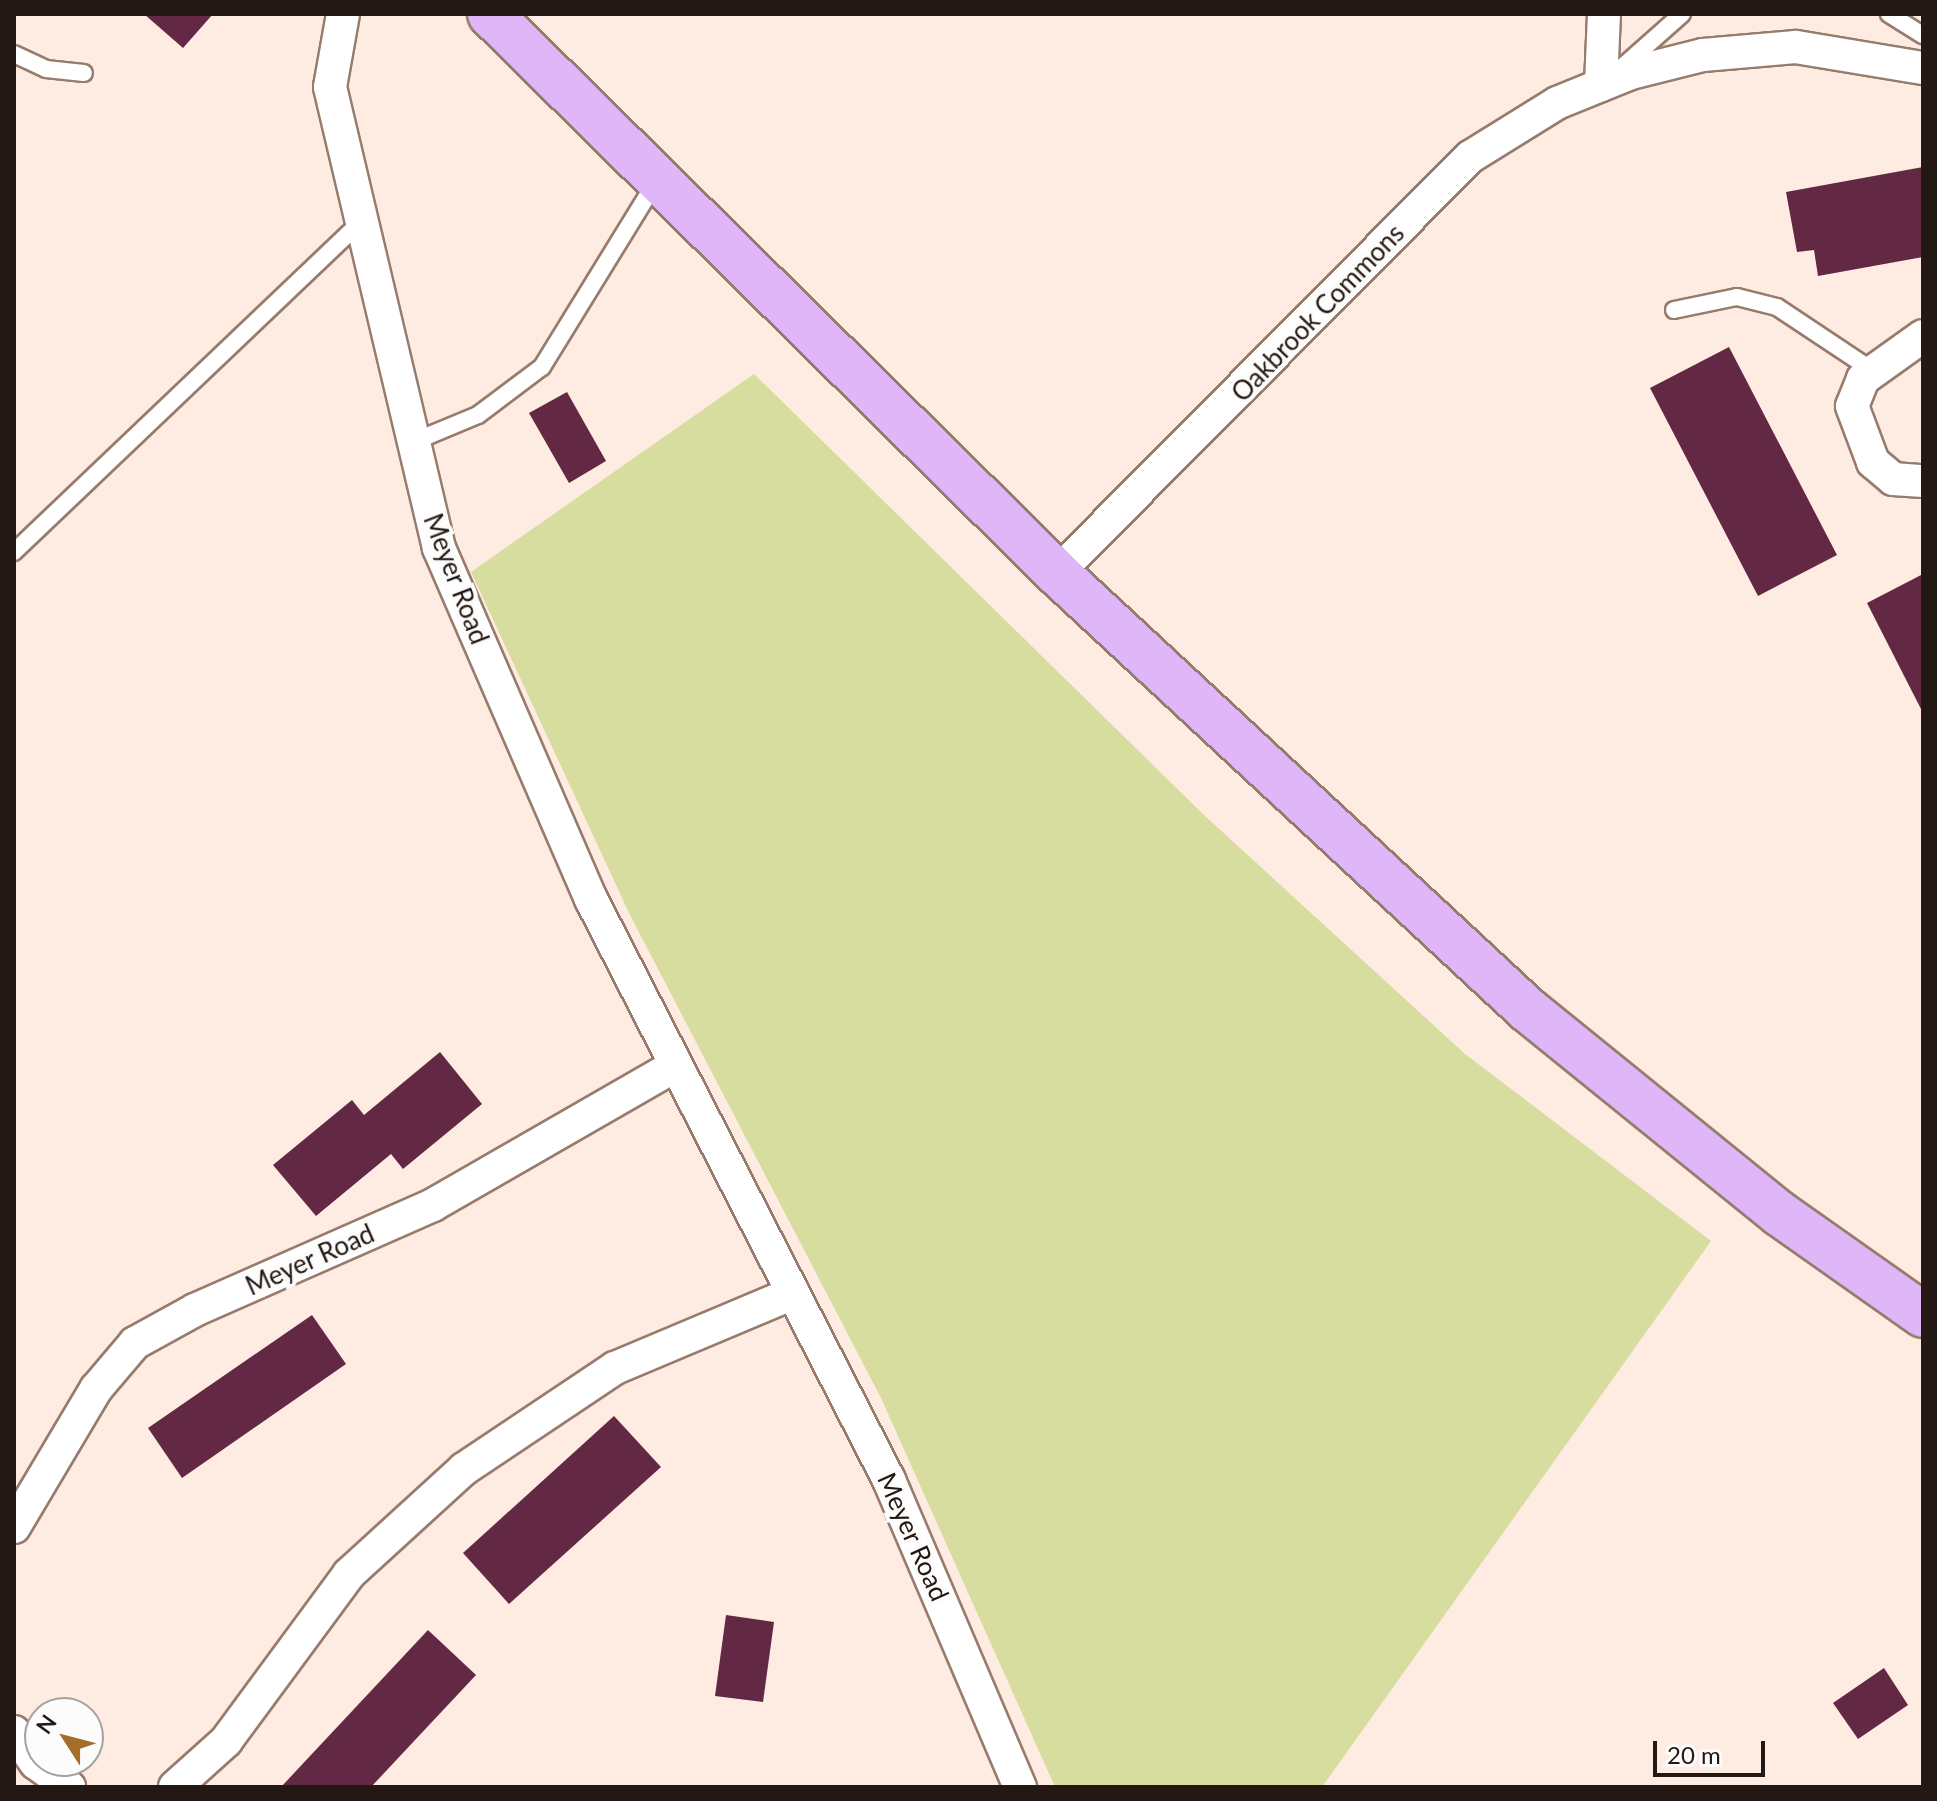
<!DOCTYPE html>
<html>
<head>
<meta charset="utf-8">
<style>
	body { margin:0 }
	#map { position:relative; width:1937px; height:1801px; overflow:hidden; background:#feebe1; font-family:Lato,sans-serif }
	div>[style] { position:absolute }
	.green>* { inset:0; background:#d7dc9f }
	.building>* { inset:0; background:#632843 }
	.roads { filter:drop-shadow(2px 0 #977c6d) drop-shadow(-2px 0 #977c6d) drop-shadow(0 2px #977c6d) drop-shadow(0 -2px #977c6d) }
	.service>* { height:16px; margin:-8px; padding:0 8px; transform-origin:8px; border-radius:8px; background:#fff }
	.minor>* { height:32px; margin:-16px; padding:0 16px; transform-origin:16px; border-radius:16px; background:#fff }
	.primary>* { height:44px; margin:-22px; padding:0 22px; transform-origin:22px; border-radius:22px; background:#dfb6f8 }
	span { translate:-50% -50%; white-space:nowrap; text-align:center; line-height:1.15; -webkit-text-stroke:8px #fcfcfc; paint-order:stroke }
	.street-label { font-size:26px; color:#231813 }
	.frame { position:absolute; inset:0; border:16px solid #231813; pointer-events:none }
	.north { position:absolute; left:24px; top:1697px; width:80px; height:80px; box-sizing:border-box; background:#fcfcfc; border:2px solid #a5a19f; border-radius:50%; rotate:306deg; font-size:22px; font-weight:700; line-height:32px; text-align:center; color:#231813 }
	.north::after { content:''; display:block; margin:auto; width:28px; height:36px; background:#a36e27; clip-path:polygon(50% 0,100% 100%,50% 72%,0 100%) }
	.scale { position:absolute; left:1653px; top:1741px; width:112px; height:36px; box-sizing:border-box; border:4px solid #231813; border-top:0; padding-left:10px; font-size:24px; line-height:28px; white-space:nowrap; color:#231813; -webkit-text-stroke:6px #fcfcfc; paint-order:stroke }
</style>
</head>
<body>
<div id="map">
	<div class="green">
		<div style="clip-path:polygon(754px 374px,1205px 816px,1465px 1054px,1711px 1241px,1322px 1787px,1055px 1787px,881px 1398px,630px 915px,471px 572px)"></div>
	</div>
	<div class="building">
		<div style="clip-path:polygon(144px 14px,213px 14px,183px 48px)"></div>
		<div style="clip-path:polygon(1923px 167px,1923px 257px,1818px 276px,1814px 250px,1797px 252px,1786px 192px)"></div>
		<div style="clip-path:polygon(1729px 347px,1837px 555px,1758px 596px,1650px 388px)"></div>
		<div style="clip-path:polygon(567px 392px,606px 461px,569px 483px,529px 413px)"></div>
		<div style="clip-path:polygon(1923px 574px,1923px 713px,1867px 603px)"></div>
		<div style="clip-path:polygon(440px 1052px,482px 1104px,403px 1169px,391px 1154px,316px 1216px,273px 1165px,352px 1100px,364px 1115px)"></div>
		<div style="clip-path:polygon(312px 1315px,346px 1364px,182px 1478px,148px 1428px)"></div>
		<div style="clip-path:polygon(614px 1416px,661px 1467px,509px 1604px,463px 1553px)"></div>
		<div style="clip-path:polygon(726px 1615px,774px 1622px,763px 1702px,715px 1696px)"></div>
		<div style="clip-path:polygon(428px 1630px,476px 1675px,371px 1787px,281px 1787px)"></div>
		<div style="clip-path:polygon(1884px 1668px,1908px 1705px,1858px 1739px,1833px 1703px)"></div>
	</div>
	<div class="roads">
		<div class="service">
			<div style="left:1889px;top:14px;width:40px;rotate:32deg"></div>
			<div style="left:14px;top:54px;width:35px;rotate:25deg"></div>
			<div style="left:46px;top:69px;width:38px;rotate:6deg"></div>
			<div style="left:1620px;top:69px;width:83px;rotate:-41.6deg"></div>
			<div style="left:1674px;top:310px;width:64px;rotate:-11.7deg"></div>
			<div style="left:1737px;top:297px;width:41px;rotate:14deg"></div>
			<div style="left:1777px;top:307px;width:114px;rotate:33.6deg"></div>
			<div style="left:413px;top:442px;width:70px;rotate:-22.6deg"></div>
			<div style="left:478px;top:415px;width:80px;rotate:-36.9deg"></div>
			<div style="left:542px;top:367px;width:220px;rotate:-58.4deg"></div>
			<div style="left:14px;top:552px;width:476px;rotate:-43.6deg"></div>
		</div>
		<div class="minor">
			<div style="left:343px;top:14px;width:74px;rotate:100.1deg"></div>
			<div style="left:330px;top:87px;width:474px;rotate:76.7deg"></div>
			<div style="left:439px;top:548px;width:382px;rotate:66.6deg"></div>
			<div style="left:591px;top:899px;width:653px;rotate:62.85deg"></div>
			<div style="left:889px;top:1480px;width:334px;rotate:66.9deg"></div>
			<div style="left:1601px;top:85px;width:71px;rotate:-87.6deg"></div>
			<div style="left:1923px;top:336px;width:74px;rotate:144.4deg"></div>
			<div style="left:1863px;top:379px;width:29px;rotate:112deg"></div>
			<div style="left:1852px;top:406px;width:60px;rotate:69.4deg"></div>
			<div style="left:1873px;top:462px;width:26px;rotate:40deg"></div>
			<div style="left:1893px;top:479px;width:30px;rotate:4deg"></div>
			<div style="left:1057px;top:573px;width:586px;rotate:-45.21deg"></div>
			<div style="left:1470px;top:157px;width:102px;rotate:-31.8deg"></div>
			<div style="left:1557px;top:103px;width:80px;rotate:-22.1deg"></div>
			<div style="left:1631px;top:73px;width:74px;rotate:-14deg"></div>
			<div style="left:1703px;top:55px;width:93px;rotate:-4.9deg"></div>
			<div style="left:1796px;top:47px;width:129px;rotate:9.4deg"></div>
			<div style="left:14px;top:1527px;width:161px;rotate:-59.3deg"></div>
			<div style="left:96px;top:1389px;width:60px;rotate:-49.7deg"></div>
			<div style="left:135px;top:1343px;width:68px;rotate:-28.8deg"></div>
			<div style="left:195px;top:1310px;width:260px;rotate:-23.8deg"></div>
			<div style="left:433px;top:1205px;width:280px;rotate:-29.9deg"></div>
			<div style="left:14px;top:1732px;width:38px;rotate:55deg"></div>
			<div style="left:36px;top:1763px;width:41px;rotate:36deg"></div>
			<div style="left:175px;top:1787px;width:69px;rotate:-42deg"></div>
			<div style="left:226px;top:1741px;width:207px;rotate:-53.6deg"></div>
			<div style="left:349px;top:1574px;width:156px;rotate:-42.4deg"></div>
			<div style="left:464px;top:1469px;width:182px;rotate:-33.8deg"></div>
			<div style="left:615px;top:1368px;width:193px;rotate:-22.8deg"></div>
		</div>
		<div class="primary">
			<div style="left:490px;top:14px;width:796px;rotate:44.59deg"></div>
			<div style="left:1057px;top:573px;width:643px;rotate:42.86deg"></div>
			<div style="left:1528px;top:1010px;width:324px;rotate:39deg"></div>
			<div style="left:1780px;top:1214px;width:175px;rotate:35.2deg"></div>
		</div>
	</div>
	<div class="street-label">
		<span style="left:1318px;top:313px;rotate:-46deg">Oakbrook Commons</span>
		<span style="left:456px;top:579px;rotate:69deg">Meyer Road</span>
		<span style="left:310px;top:1260px;rotate:-24deg">Meyer Road</span>
		<span style="left:913px;top:1537px;rotate:66deg">Meyer Road</span>
	</div>
	<div class="frame"></div>
	<div class="north">N</div>
	<div class="scale">20 m</div>
</div>
</body>
</html>
